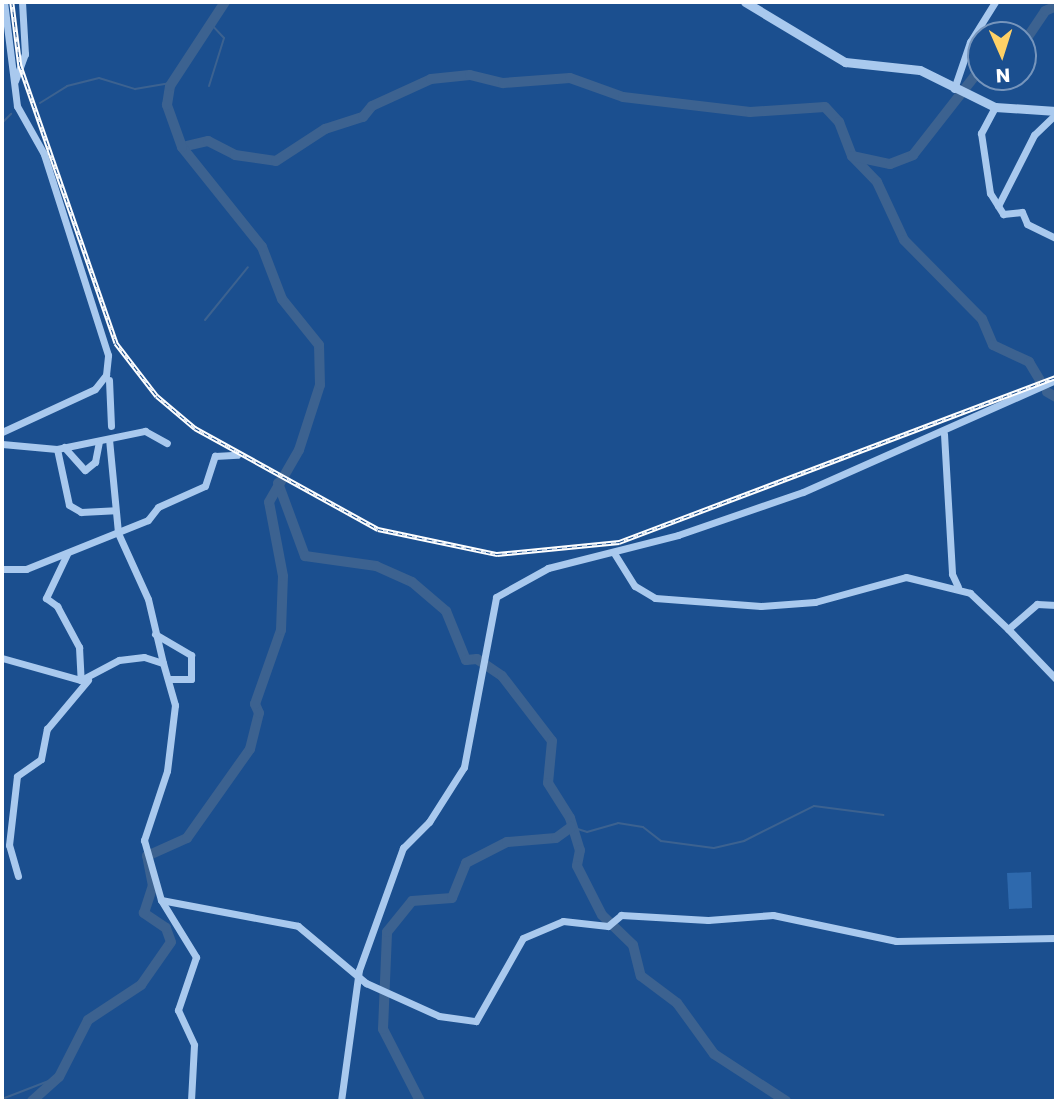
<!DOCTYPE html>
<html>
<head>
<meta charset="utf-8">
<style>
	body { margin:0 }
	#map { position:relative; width:1058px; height:1103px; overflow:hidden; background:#1b4f8f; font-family:Poppins,sans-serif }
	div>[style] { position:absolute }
	.green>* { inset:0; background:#2e69ad }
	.stream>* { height:2px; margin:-1px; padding:0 1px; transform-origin:1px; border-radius:1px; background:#3c6290 }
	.river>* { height:10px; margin:-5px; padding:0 5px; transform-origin:5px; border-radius:5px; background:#3c6290 }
	.minor>* { height:7px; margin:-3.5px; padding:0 3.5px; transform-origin:3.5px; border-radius:3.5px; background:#a9c9ee }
	.tertiary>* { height:9px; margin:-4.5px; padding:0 4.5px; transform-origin:4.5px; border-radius:4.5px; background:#a9c9ee }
	.rail>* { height:4.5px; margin-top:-2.25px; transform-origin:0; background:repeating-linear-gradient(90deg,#1b4f8f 0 5px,#fff 0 10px); box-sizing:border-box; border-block:2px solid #fff }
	span { translate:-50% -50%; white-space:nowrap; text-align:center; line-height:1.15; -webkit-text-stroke:5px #1b4f8f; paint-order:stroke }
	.frame { position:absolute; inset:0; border:4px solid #fff; pointer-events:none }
	.north { position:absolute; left:967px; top:21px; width:70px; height:70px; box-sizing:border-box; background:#1b4f8f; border:2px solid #7695bc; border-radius:50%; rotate:177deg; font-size:19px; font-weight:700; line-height:28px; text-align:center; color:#fff }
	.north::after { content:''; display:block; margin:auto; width:24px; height:32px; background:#ffd166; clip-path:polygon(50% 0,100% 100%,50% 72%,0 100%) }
</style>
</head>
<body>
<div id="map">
	<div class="green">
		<div style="clip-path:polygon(1031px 872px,1032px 908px,1009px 909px,1007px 873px)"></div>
	</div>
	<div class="stream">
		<div style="left:209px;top:86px;width:50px;rotate:-72.6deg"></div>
		<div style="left:224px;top:38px;width:18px;rotate:-133deg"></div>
		<div style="left:40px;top:103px;width:32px;rotate:-32deg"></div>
		<div style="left:67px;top:86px;width:33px;rotate:-14deg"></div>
		<div style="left:99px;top:78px;width:38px;rotate:17deg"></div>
		<div style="left:135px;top:89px;width:42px;rotate:-9.7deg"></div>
		<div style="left:2px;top:123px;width:13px;rotate:-45deg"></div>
		<div style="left:205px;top:320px;width:68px;rotate:-50.9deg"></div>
		<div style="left:571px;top:827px;width:17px;rotate:17deg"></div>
		<div style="left:587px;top:832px;width:32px;rotate:-16deg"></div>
		<div style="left:618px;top:823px;width:25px;rotate:9deg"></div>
		<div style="left:643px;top:827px;width:23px;rotate:38deg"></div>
		<div style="left:661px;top:841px;width:53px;rotate:7.5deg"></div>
		<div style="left:714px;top:848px;width:31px;rotate:-13deg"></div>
		<div style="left:744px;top:841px;width:78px;rotate:-26.6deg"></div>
		<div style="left:814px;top:806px;width:70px;rotate:7.4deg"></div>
		<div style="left:2px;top:1099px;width:61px;rotate:-21.1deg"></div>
		<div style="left:1048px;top:1101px;width:8px;rotate:-14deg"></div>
	</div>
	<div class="river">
		<div style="left:1023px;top:44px;width:40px;rotate:-56deg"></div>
		<div style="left:1045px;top:11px;width:12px;rotate:-24deg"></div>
		<div style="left:182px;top:147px;width:27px;rotate:-13deg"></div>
		<div style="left:208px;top:141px;width:30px;rotate:27deg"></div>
		<div style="left:235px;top:155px;width:41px;rotate:8.3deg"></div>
		<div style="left:276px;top:161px;width:59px;rotate:-33.1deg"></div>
		<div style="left:325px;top:129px;width:40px;rotate:-18deg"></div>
		<div style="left:363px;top:117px;width:14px;rotate:-51deg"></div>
		<div style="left:372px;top:106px;width:65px;rotate:-24.6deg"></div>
		<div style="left:431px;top:79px;width:39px;rotate:-6deg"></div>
		<div style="left:470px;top:75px;width:34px;rotate:14deg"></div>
		<div style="left:503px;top:83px;width:67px;rotate:-4.3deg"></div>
		<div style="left:570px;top:78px;width:56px;rotate:19.7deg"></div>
		<div style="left:623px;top:97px;width:128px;rotate:6.7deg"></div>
		<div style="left:750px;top:112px;width:75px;rotate:-3.8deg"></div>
		<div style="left:825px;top:107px;width:21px;rotate:47deg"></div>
		<div style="left:839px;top:122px;width:36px;rotate:69deg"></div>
		<div style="left:852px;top:156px;width:36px;rotate:46deg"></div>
		<div style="left:877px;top:182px;width:64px;rotate:65deg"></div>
		<div style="left:904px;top:240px;width:111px;rotate:45.4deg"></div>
		<div style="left:982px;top:319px;width:28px;rotate:67deg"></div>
		<div style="left:993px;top:345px;width:40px;rotate:25deg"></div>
		<div style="left:1029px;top:362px;width:21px;rotate:59deg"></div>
		<div style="left:852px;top:156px;width:39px;rotate:12deg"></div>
		<div style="left:890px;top:164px;width:25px;rotate:-21deg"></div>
		<div style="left:913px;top:155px;width:110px;rotate:-52deg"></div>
		<div style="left:1047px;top:392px;width:10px;rotate:29deg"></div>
		<div style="left:278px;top:483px;width:78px;rotate:69.7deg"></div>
		<div style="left:305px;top:556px;width:72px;rotate:8deg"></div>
		<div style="left:376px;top:566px;width:39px;rotate:24deg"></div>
		<div style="left:412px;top:582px;width:45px;rotate:40.5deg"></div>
		<div style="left:446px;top:611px;width:53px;rotate:67.8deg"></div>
		<div style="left:466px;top:660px;width:11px;rotate:-5deg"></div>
		<div style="left:477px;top:659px;width:30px;rotate:34deg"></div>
		<div style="left:502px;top:676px;width:82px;rotate:52.4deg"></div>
		<div style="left:552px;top:741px;width:42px;rotate:95.4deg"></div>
		<div style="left:548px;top:783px;width:41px;rotate:57.8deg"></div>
		<div style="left:570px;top:818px;width:34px;rotate:73deg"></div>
		<div style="left:580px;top:850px;width:16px;rotate:101deg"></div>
		<div style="left:577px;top:866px;width:55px;rotate:63deg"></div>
		<div style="left:602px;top:915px;width:43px;rotate:44.1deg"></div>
		<div style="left:633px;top:945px;width:32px;rotate:76deg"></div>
		<div style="left:641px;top:976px;width:45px;rotate:36.9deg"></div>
		<div style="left:677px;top:1003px;width:63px;rotate:54deg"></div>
		<div style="left:714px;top:1054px;width:86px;rotate:33.1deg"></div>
		<div style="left:32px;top:1101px;width:36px;rotate:-42deg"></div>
		<div style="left:59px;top:1077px;width:64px;rotate:-63deg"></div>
		<div style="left:88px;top:1020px;width:64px;rotate:-33.4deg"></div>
		<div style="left:141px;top:985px;width:52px;rotate:-55.1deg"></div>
		<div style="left:171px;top:942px;width:15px;rotate:-110deg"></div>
		<div style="left:166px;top:928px;width:27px;rotate:-146deg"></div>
		<div style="left:144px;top:913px;width:28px;rotate:-72deg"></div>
		<div style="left:153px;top:886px;width:31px;rotate:-101deg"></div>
		<div style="left:147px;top:856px;width:44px;rotate:-24.2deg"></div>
		<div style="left:187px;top:838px;width:109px;rotate:-54.7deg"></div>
		<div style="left:250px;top:749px;width:37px;rotate:-76deg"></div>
		<div style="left:259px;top:713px;width:10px;rotate:-114deg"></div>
		<div style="left:255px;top:704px;width:78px;rotate:-70.6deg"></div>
		<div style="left:281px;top:630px;width:54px;rotate:-87.9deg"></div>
		<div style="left:283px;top:576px;width:75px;rotate:-100.7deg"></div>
		<div style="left:269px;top:502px;width:60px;rotate:-60deg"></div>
		<div style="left:299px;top:450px;width:68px;rotate:-72.1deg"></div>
		<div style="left:320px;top:385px;width:40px;rotate:-91.4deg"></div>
		<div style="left:319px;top:345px;width:59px;rotate:-128.8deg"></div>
		<div style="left:282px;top:299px;width:56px;rotate:-111deg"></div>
		<div style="left:262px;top:247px;width:128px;rotate:-128.7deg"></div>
		<div style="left:182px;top:147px;width:45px;rotate:-109.7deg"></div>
		<div style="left:167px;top:105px;width:19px;rotate:-81deg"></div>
		<div style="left:170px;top:86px;width:100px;rotate:-56.8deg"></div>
		<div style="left:420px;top:1101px;width:81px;rotate:-117.2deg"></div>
		<div style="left:383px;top:1029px;width:97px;rotate:-87.6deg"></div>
		<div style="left:387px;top:932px;width:40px;rotate:-51deg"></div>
		<div style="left:412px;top:901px;width:40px;rotate:-4.3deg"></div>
		<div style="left:452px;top:898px;width:38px;rotate:-68deg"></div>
		<div style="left:466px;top:863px;width:46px;rotate:-27.1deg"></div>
		<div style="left:507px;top:842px;width:49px;rotate:-4.7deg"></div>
		<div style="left:556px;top:838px;width:19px;rotate:-36deg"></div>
	</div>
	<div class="minor">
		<div style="left:15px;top:81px;width:29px;rotate:-70deg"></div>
		<div style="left:25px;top:54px;width:52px;rotate:-93.3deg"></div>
		<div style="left:954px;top:89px;width:50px;rotate:-71.2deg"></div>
		<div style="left:970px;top:42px;width:47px;rotate:-58deg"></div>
		<div style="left:995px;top:107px;width:30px;rotate:118deg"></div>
		<div style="left:981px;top:133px;width:61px;rotate:81.5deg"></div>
		<div style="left:990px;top:193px;width:25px;rotate:58deg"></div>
		<div style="left:1003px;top:214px;width:19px;rotate:-6deg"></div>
		<div style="left:1022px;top:212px;width:13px;rotate:67deg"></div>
		<div style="left:1027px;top:224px;width:32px;rotate:26deg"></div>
		<div style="left:998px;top:206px;width:80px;rotate:-63.1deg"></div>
		<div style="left:1034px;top:135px;width:30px;rotate:-44deg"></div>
		<div style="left:109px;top:380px;width:46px;rotate:87.5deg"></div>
		<div style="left:2px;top:432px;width:102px;rotate:-24.8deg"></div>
		<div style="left:95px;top:389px;width:18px;rotate:-52deg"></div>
		<div style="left:106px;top:375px;width:20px;rotate:-84deg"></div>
		<div style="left:108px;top:355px;width:211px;rotate:-107.7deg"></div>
		<div style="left:44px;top:154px;width:55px;rotate:-119.4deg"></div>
		<div style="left:17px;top:106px;width:105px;rotate:-97.1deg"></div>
		<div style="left:944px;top:434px;width:140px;rotate:86.7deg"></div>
		<div style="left:952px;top:574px;width:14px;rotate:65deg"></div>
		<div style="left:109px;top:439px;width:94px;rotate:84.5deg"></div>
		<div style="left:118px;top:533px;width:72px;rotate:65.6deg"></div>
		<div style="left:148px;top:599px;width:66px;rotate:76.8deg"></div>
		<div style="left:2px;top:444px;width:55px;rotate:5.2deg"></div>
		<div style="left:57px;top:449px;width:90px;rotate:-11.6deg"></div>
		<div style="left:145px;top:431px;width:25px;rotate:29deg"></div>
		<div style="left:64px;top:447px;width:31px;rotate:48deg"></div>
		<div style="left:85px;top:470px;width:13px;rotate:-39deg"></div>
		<div style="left:95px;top:462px;width:20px;rotate:-79deg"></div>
		<div style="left:57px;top:449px;width:57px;rotate:77.9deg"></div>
		<div style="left:69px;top:505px;width:14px;rotate:30deg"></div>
		<div style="left:81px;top:512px;width:34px;rotate:-3deg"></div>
		<div style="left:614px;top:553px;width:39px;rotate:58deg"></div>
		<div style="left:635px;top:586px;width:23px;rotate:31deg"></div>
		<div style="left:655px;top:598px;width:106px;rotate:4.3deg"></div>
		<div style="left:761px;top:606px;width:54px;rotate:-4.2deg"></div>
		<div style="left:815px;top:602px;width:94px;rotate:-15.4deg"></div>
		<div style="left:906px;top:577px;width:66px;rotate:14deg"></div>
		<div style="left:970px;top:593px;width:52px;rotate:43.5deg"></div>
		<div style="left:67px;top:554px;width:49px;rotate:115.5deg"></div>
		<div style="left:46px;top:598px;width:14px;rotate:36deg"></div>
		<div style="left:57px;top:606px;width:47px;rotate:61.8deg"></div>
		<div style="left:79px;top:647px;width:33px;rotate:87deg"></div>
		<div style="left:2px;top:569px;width:24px"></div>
		<div style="left:26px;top:569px;width:131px;rotate:-21.9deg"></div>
		<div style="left:148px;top:520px;width:16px;rotate:-52deg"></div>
		<div style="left:158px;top:507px;width:51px;rotate:-24.1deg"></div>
		<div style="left:205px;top:486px;width:32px;rotate:-72deg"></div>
		<div style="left:215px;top:456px;width:22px;rotate:-3deg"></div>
		<div style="left:1056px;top:605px;width:19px;rotate:-177deg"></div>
		<div style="left:1037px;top:604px;width:38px;rotate:139deg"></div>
		<div style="left:1008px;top:629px;width:69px;rotate:46.2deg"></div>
		<div style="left:155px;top:634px;width:42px;rotate:30.3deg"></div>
		<div style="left:191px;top:655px;width:24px;rotate:90deg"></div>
		<div style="left:191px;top:679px;width:22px;rotate:180deg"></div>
		<div style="left:2px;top:658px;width:82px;rotate:15.6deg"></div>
		<div style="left:81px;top:680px;width:43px;rotate:-27.8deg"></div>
		<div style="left:119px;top:660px;width:25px;rotate:-7deg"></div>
		<div style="left:144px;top:657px;width:20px;rotate:18deg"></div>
		<div style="left:163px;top:663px;width:44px;rotate:74.1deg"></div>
		<div style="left:175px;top:705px;width:66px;rotate:96.9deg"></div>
		<div style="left:167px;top:771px;width:73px;rotate:108.4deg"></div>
		<div style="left:144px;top:840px;width:62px;rotate:74.2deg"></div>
		<div style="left:161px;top:900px;width:139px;rotate:10.7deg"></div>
		<div style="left:298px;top:926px;width:89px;rotate:40deg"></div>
		<div style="left:366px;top:983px;width:80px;rotate:24.3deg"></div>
		<div style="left:439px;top:1016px;width:37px;rotate:8deg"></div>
		<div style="left:476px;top:1021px;width:95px;rotate:-60.5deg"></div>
		<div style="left:523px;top:938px;width:43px;rotate:-23deg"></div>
		<div style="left:563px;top:921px;width:45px;rotate:6.3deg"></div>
		<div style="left:608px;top:926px;width:17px;rotate:-40deg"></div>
		<div style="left:621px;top:915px;width:87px;rotate:3.3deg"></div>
		<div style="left:708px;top:920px;width:65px;rotate:-4.4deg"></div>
		<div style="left:773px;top:915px;width:126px;rotate:11.9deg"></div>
		<div style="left:896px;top:941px;width:160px;rotate:-1.1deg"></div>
		<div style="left:18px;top:876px;width:32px;rotate:-106deg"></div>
		<div style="left:9px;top:845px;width:69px;rotate:-83.4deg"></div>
		<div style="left:17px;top:776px;width:29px;rotate:-35deg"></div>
		<div style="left:41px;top:759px;width:31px;rotate:-79deg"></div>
		<div style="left:47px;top:729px;width:64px;rotate:-50.1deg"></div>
		<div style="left:161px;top:900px;width:67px;rotate:58.4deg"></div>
		<div style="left:196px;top:957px;width:56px;rotate:108.8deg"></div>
		<div style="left:178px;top:1010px;width:38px;rotate:65deg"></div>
		<div style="left:194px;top:1045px;width:56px;rotate:93.1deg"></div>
		<div style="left:341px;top:1101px;width:132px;rotate:-82.2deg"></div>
		<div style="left:359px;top:970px;width:130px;rotate:-70.2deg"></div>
		<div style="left:403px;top:848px;width:37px;rotate:-45deg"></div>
		<div style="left:429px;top:822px;width:65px;rotate:-57.5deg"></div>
		<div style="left:464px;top:767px;width:173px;rotate:-79.3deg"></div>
		<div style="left:496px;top:597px;width:60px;rotate:-29.1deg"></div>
		<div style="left:548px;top:568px;width:134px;rotate:-14.2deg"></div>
		<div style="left:678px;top:535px;width:132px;rotate:-19deg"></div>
		<div style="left:803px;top:492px;width:277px;rotate:-23.9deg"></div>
	</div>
	<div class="tertiary">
		<div style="left:745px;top:2px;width:117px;rotate:31deg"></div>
		<div style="left:845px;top:62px;width:75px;rotate:6.1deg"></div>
		<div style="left:920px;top:70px;width:84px;rotate:26.3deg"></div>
		<div style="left:995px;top:107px;width:61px;rotate:3.8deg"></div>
	</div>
	<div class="rail">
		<div style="left:12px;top:2px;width:64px;rotate:82.8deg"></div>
		<div style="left:20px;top:65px;width:294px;rotate:70.9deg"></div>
		<div style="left:116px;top:343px;width:67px;rotate:52.3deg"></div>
		<div style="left:157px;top:396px;width:50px;rotate:40.1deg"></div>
		<div style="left:195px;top:428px;width:209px;rotate:28.9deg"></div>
		<div style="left:378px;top:529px;width:122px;rotate:11.9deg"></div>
		<div style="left:497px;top:554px;width:123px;rotate:-5.6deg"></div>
		<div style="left:619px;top:542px;width:467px;rotate:-20.7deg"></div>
	</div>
	<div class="frame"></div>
	<div class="north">N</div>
</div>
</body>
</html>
